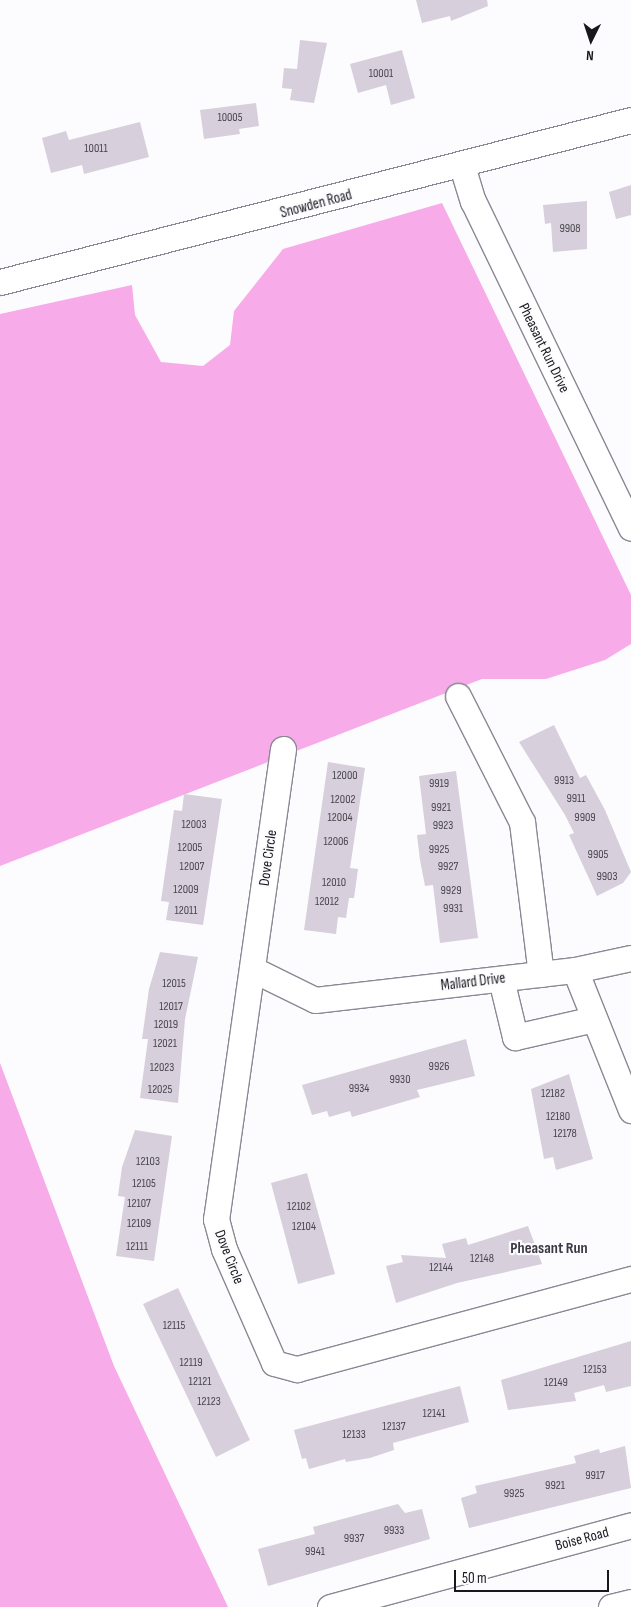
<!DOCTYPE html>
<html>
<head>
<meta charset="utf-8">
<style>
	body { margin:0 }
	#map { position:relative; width:631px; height:1607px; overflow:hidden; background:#fcfbfe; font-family:"Sofia Sans Condensed",sans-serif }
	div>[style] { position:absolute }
	.forest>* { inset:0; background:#f7abe9 }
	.building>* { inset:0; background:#d7cfdb }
	.roads { filter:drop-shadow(1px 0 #8a8894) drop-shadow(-1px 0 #8a8894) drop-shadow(0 1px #8a8894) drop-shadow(0 -1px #8a8894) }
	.minor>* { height:25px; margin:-12.5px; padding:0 12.5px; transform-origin:12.5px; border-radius:12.5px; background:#fff }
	span { translate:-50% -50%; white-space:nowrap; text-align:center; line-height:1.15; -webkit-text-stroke:4.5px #fcfbfe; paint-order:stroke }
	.number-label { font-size:12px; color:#48454c }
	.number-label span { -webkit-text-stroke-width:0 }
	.street-label { font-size:15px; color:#18171c }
	.neighbourhood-label { font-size:16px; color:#3b3944; font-weight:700 }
	.north { position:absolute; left:566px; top:15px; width:50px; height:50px; -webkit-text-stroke:4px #fcfbfe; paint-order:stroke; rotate:184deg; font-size:14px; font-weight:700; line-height:20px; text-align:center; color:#18171c }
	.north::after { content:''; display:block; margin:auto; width:18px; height:22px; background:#18171c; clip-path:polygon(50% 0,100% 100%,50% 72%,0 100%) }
	.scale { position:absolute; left:454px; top:1570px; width:155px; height:22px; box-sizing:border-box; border:2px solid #18171c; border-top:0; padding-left:6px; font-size:15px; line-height:18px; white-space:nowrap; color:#18171c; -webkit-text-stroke:4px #fcfbfe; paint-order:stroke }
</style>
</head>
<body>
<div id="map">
	<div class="forest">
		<div style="clip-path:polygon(442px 203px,631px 595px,631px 644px,605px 660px,546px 679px,482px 679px,0 866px,0 314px,132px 285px,135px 315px,161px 362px,203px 366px,230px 345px,234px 311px,283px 249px)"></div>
		<div style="clip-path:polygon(0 1063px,114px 1366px,228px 1607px,0 1607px)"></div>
	</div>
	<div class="building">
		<div style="clip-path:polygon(416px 0,487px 0,488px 6px,451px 21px,450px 16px,422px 23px)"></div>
		<div style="clip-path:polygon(300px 40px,327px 43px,314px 103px,290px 100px,292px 89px,282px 88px,284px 68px,297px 69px)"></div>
		<div style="clip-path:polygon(402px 50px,415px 98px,391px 105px,386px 85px,358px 93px,350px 64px)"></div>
		<div style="clip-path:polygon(256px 103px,259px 126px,239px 129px,240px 134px,204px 139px,200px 110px)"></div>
		<div style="clip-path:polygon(140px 122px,149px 157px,84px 174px,82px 165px,51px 173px,42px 138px,66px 131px,69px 140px)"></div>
		<div style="clip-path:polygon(631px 185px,631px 215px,616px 219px,609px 192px)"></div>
		<div style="clip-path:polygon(587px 201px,587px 249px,553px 252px,551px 223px,545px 224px,543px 205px)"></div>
		<div style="clip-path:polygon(554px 725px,580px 778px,586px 775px,605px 810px,631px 872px,623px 883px,597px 896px,569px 835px,574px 833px,565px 815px,519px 742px)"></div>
		<div style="clip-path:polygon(328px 762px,365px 768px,350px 868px,358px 869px,354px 898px,349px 898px,346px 918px,338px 917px,336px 934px,304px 930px)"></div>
		<div style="clip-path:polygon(456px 771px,478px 938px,440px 943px,433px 885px,425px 886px,420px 860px,417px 835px,426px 834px,419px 776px)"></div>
		<div style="clip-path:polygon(184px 794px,222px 799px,203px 925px,166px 920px,169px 902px,161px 901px,174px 810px,182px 811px)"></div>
		<div style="clip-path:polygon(160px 952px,198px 957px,185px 1019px,178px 1103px,140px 1098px,148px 1039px,142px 1039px,149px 989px)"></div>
		<div style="clip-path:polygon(466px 1039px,475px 1076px,417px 1090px,420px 1097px,352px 1117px,350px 1111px,329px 1117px,327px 1111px,312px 1115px,302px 1085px)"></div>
		<div style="clip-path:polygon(569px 1074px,593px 1159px,556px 1170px,553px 1157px,544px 1159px,531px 1089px)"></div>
		<div style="clip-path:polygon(135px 1130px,172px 1136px,154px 1261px,116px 1256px,125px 1197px,118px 1196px,122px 1167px)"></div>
		<div style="clip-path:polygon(307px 1173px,335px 1274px,298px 1284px,271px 1183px)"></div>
		<div style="clip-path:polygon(528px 1226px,542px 1264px,457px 1283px,396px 1303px,386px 1266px,403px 1262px,401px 1255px,446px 1258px,442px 1244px,466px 1238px,468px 1245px)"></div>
		<div style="clip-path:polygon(178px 1288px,250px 1440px,216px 1457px,143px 1304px)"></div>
		<div style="clip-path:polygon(631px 1341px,631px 1386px,606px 1392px,604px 1385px,574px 1393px,576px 1401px,508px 1410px,501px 1380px)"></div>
		<div style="clip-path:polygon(460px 1386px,469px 1422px,393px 1443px,394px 1450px,370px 1458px,346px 1462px,345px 1459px,309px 1469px,306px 1458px,302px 1459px,294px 1430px)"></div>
		<div style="clip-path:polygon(625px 1446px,631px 1488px,469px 1528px,461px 1498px,477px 1493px,475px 1486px,576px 1463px,574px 1456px,599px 1449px,600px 1453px)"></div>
		<div style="clip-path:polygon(398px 1504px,405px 1513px,422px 1509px,430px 1539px,268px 1586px,258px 1549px,315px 1534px,313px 1527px)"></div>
	</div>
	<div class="roads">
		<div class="minor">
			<div style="left:462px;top:166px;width:37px;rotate:73deg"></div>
			<div style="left:473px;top:201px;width:363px;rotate:64.2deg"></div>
			<div style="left:0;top:282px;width:651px;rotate:-14.4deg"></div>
			<div style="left:458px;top:696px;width:141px;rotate:63.1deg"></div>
			<div style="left:522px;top:822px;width:153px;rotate:82.9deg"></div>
			<div style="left:283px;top:749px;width:475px;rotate:98.1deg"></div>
			<div style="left:216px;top:1219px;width:31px;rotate:75deg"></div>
			<div style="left:224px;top:1249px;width:124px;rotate:66.3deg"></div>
			<div style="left:274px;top:1363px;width:24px;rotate:15deg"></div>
			<div style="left:297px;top:1369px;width:346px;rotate:-15.1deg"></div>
			<div style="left:252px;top:969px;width:70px;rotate:26.2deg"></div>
			<div style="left:315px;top:1000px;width:262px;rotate:-6.6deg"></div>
			<div style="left:575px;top:970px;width:57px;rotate:-12.1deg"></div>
			<div style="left:575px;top:970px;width:151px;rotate:68.2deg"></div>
			<div style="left:501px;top:979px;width:60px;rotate:76.4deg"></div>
			<div style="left:515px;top:1037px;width:81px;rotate:-12.8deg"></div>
			<div style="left:330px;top:1607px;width:312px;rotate:-15.2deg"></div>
			<div style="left:611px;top:1607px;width:21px;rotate:-14deg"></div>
		</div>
	</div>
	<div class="number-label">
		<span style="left:381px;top:74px">10001</span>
		<span style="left:230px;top:118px">10005</span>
		<span style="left:96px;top:149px">10011</span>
		<span style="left:570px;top:229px">9908</span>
		<span style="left:345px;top:776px">12000</span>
		<span style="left:564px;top:781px">9913</span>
		<span style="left:439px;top:784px">9919</span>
		<span style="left:576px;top:799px">9911</span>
		<span style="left:343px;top:800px">12002</span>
		<span style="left:441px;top:808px">9921</span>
		<span style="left:340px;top:818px">12004</span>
		<span style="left:585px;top:818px">9909</span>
		<span style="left:194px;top:825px">12003</span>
		<span style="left:443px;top:826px">9923</span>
		<span style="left:336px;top:842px">12006</span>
		<span style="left:190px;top:848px">12005</span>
		<span style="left:439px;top:850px">9925</span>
		<span style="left:598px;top:855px">9905</span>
		<span style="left:192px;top:867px">12007</span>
		<span style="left:448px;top:867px">9927</span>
		<span style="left:607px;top:877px">9903</span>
		<span style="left:334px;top:883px">12010</span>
		<span style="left:186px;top:890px">12009</span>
		<span style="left:451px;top:891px">9929</span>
		<span style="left:327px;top:902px">12012</span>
		<span style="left:453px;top:909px">9931</span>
		<span style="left:186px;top:911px">12011</span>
		<span style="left:174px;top:984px">12015</span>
		<span style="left:171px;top:1007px">12017</span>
		<span style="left:166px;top:1025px">12019</span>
		<span style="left:165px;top:1044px">12021</span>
		<span style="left:439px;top:1067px">9926</span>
		<span style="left:162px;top:1068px">12023</span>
		<span style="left:400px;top:1080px">9930</span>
		<span style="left:359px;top:1089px">9934</span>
		<span style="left:160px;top:1090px">12025</span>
		<span style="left:553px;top:1094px">12182</span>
		<span style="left:558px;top:1117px">12180</span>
		<span style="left:565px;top:1134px">12178</span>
		<span style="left:148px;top:1162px">12103</span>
		<span style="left:144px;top:1184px">12105</span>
		<span style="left:139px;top:1204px">12107</span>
		<span style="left:299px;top:1207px">12102</span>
		<span style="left:139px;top:1224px">12109</span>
		<span style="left:304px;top:1227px">12104</span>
		<span style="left:137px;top:1247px">12111</span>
		<span style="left:482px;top:1259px">12148</span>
		<span style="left:441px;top:1268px">12144</span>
		<span style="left:174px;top:1326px">12115</span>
		<span style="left:191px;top:1363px">12119</span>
		<span style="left:595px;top:1370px">12153</span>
		<span style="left:200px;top:1382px">12121</span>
		<span style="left:556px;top:1383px">12149</span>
		<span style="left:209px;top:1402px">12123</span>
		<span style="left:434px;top:1414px">12141</span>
		<span style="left:394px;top:1427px">12137</span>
		<span style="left:354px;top:1435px">12133</span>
		<span style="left:595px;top:1476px">9917</span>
		<span style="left:555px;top:1486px">9921</span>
		<span style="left:514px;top:1494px">9925</span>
		<span style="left:394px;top:1531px">9933</span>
		<span style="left:354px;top:1539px">9937</span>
		<span style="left:315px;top:1552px">9941</span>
	</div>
	<div class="street-label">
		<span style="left:316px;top:204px;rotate:-15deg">Snowden Road</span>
		<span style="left:544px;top:348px;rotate:64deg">Pheasant Run Drive</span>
		<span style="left:268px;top:858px;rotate:-82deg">Dove Circle</span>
		<span style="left:473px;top:982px;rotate:-7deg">Mallard Drive</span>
		<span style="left:229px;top:1257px;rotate:69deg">Dove Circle</span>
		<span style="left:582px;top:1539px;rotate:-15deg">Boise Road</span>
	</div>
	<div class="neighbourhood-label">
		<span style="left:549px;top:1249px">Pheasant Run</span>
	</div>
	<div class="north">N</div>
	<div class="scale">50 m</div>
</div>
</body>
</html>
